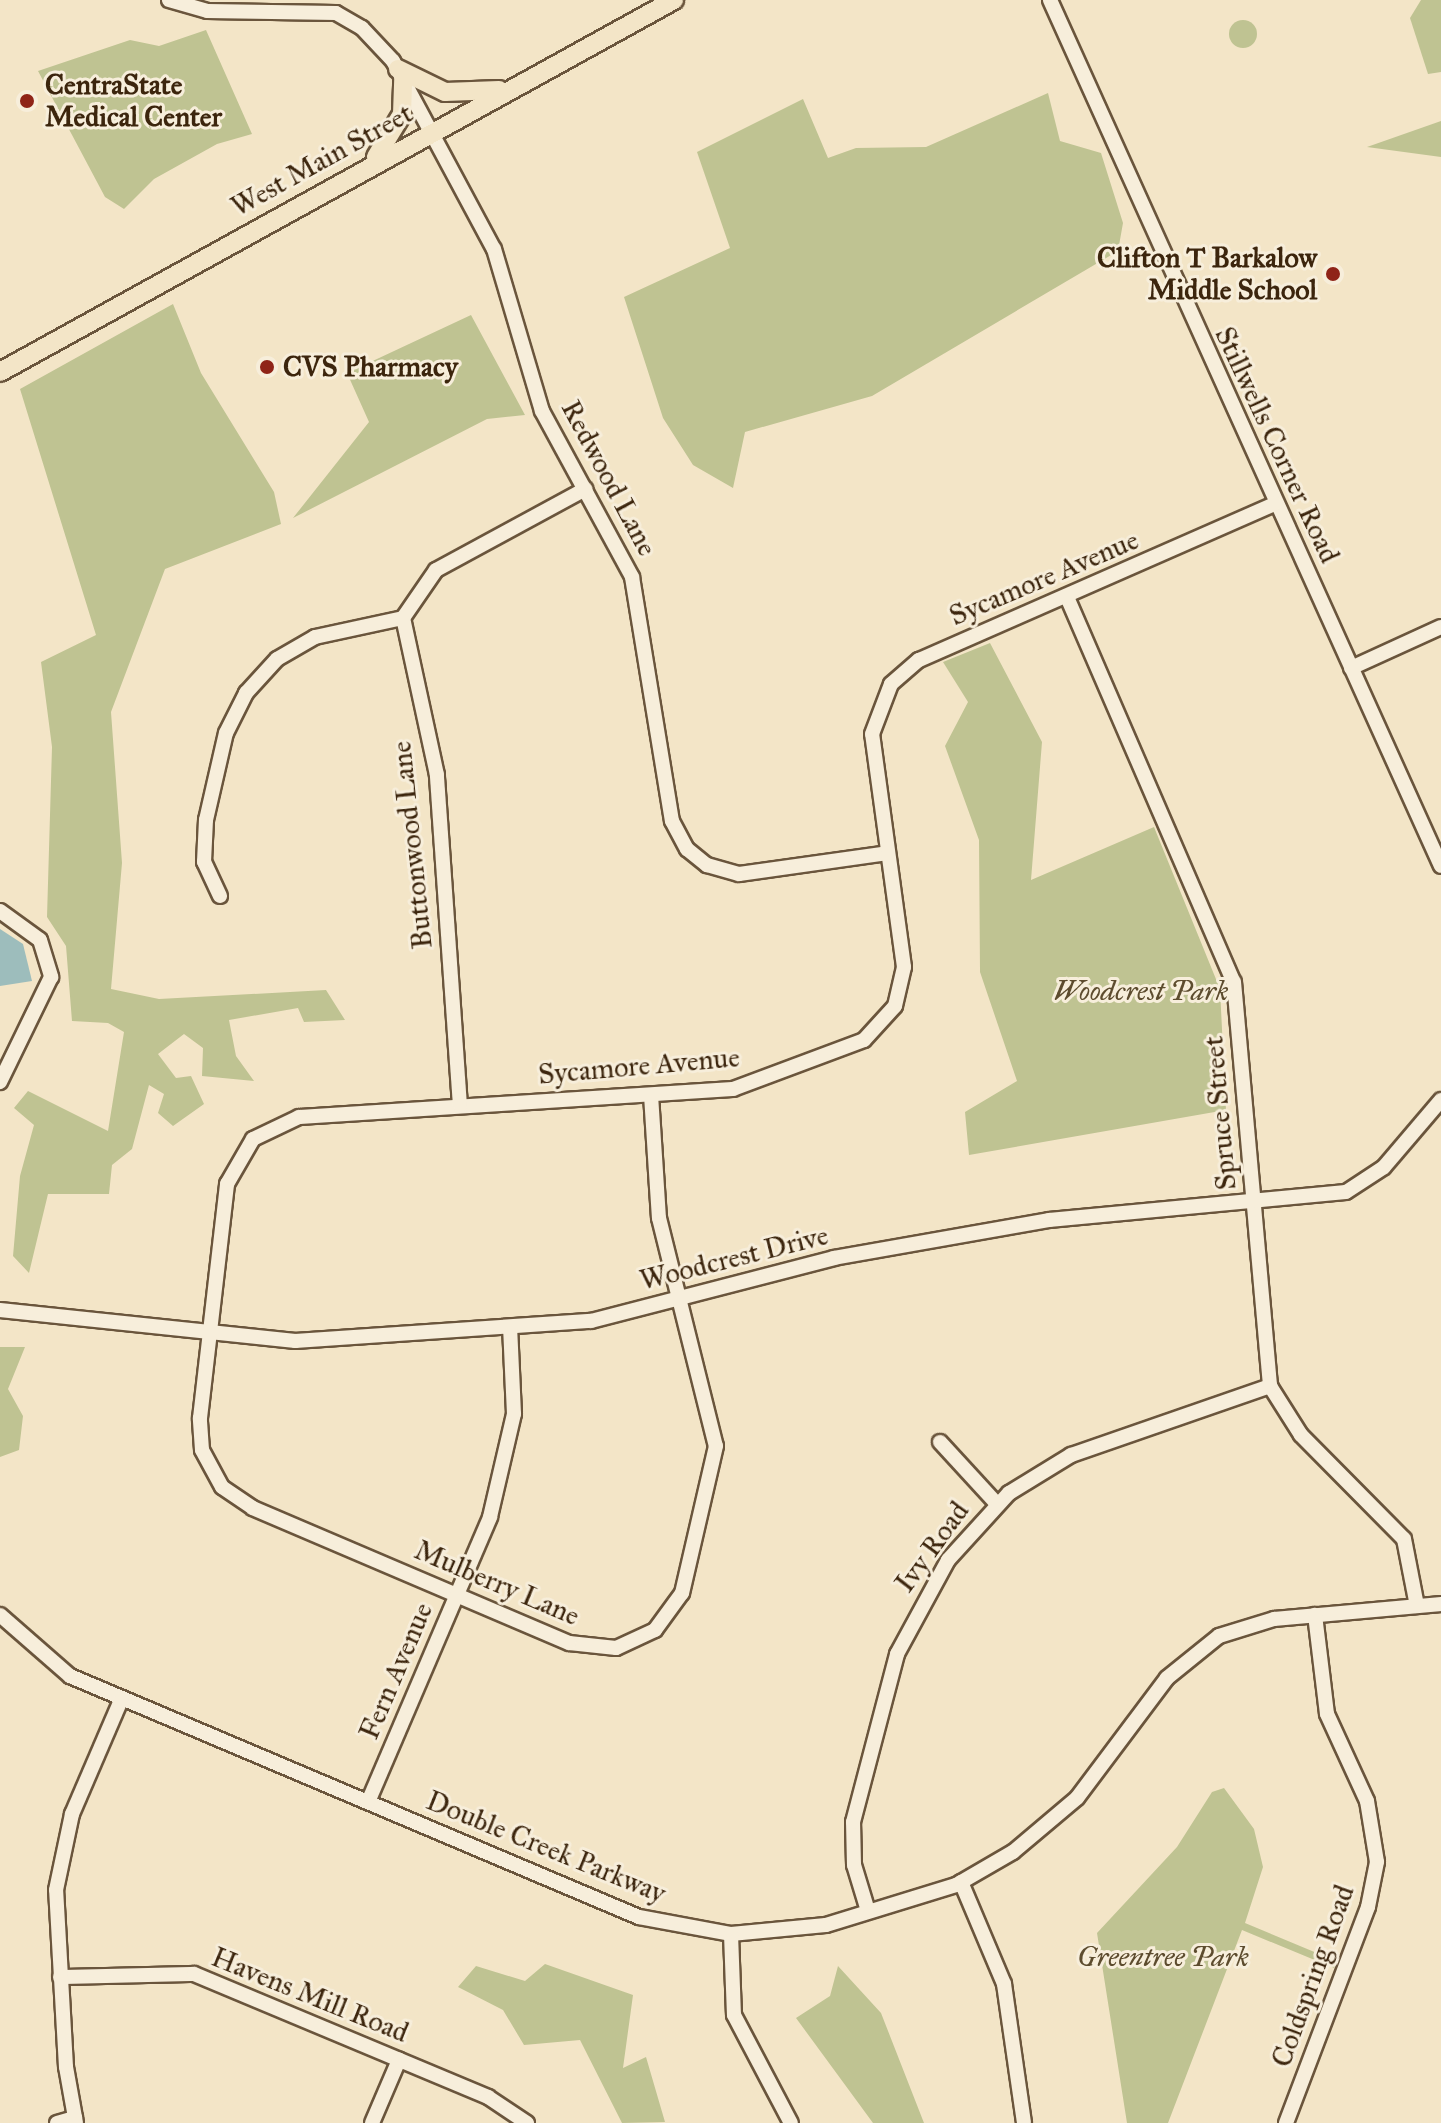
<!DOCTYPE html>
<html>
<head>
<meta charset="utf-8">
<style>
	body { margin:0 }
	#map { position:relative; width:1441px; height:2123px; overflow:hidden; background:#f3e5c7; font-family:"IM FELL Great Primer",serif }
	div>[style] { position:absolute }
	.green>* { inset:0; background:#bfc392 }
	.round { border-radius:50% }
	.water>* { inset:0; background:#9dbdbc }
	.roads { filter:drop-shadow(2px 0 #6a553c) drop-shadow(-2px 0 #6a553c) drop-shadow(0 2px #6a553c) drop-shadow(0 -2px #6a553c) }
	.minor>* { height:14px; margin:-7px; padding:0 7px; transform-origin:7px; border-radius:7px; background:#f7eedb }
	.major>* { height:18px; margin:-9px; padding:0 9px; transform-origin:9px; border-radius:9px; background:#f3e5c7 }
	.dots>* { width:22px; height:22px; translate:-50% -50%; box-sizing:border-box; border:4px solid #f7eedb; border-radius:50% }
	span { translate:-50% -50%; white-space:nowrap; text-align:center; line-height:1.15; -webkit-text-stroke:6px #f7eedb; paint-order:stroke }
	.poi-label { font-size:28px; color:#3c250d; font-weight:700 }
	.left { translate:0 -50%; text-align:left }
	.right { translate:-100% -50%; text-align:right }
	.street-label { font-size:28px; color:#3c250d }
	.park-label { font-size:28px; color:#5d4c2e; font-style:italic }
</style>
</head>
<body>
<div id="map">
	<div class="green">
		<div style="clip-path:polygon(1421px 0,1441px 0,1441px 72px,1428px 74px,1410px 18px)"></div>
		<div class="round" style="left:1229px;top:20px;width:28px;height:28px"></div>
		<div style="clip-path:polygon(206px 30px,252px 134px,217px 144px,154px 179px,124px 209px,105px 197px,38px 71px,130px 40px,159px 46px)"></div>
		<div style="clip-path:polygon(1048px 93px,1060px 141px,1101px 153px,1123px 223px,1118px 251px,872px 396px,745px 432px,733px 488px,693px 465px,663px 418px,624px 297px,730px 248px,697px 152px,803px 99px,828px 158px,856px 148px,926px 147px)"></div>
		<div style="clip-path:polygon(1441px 121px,1441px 157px,1367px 147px)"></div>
		<div style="clip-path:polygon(173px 304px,201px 373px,274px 492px,281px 524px,165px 569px,111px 712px,122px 863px,111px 989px,159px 999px,326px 990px,345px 1020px,304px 1022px,298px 1008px,229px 1020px,236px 1056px,254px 1081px,202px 1076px,203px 1048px,184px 1034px,158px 1054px,176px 1078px,191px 1076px,204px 1104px,173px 1126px,158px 1113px,164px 1094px,149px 1085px,132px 1149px,112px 1165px,109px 1194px,48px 1194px,29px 1273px,13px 1256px,20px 1176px,34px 1125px,14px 1108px,28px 1091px,108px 1131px,124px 1032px,108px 1023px,72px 1021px,66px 946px,47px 917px,52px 747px,41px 662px,96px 635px,20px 389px)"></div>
		<div style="clip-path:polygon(471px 315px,525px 415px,487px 419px,293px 518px,369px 422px,347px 373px)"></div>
		<div style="clip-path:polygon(990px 643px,1042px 742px,1031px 880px,1154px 827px,1220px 989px,1226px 1110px,969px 1155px,965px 1112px,1017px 1081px,980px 972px,979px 840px,945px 746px,968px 702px,943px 662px)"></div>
		<div style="clip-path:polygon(0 1347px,25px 1347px,8px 1389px,23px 1416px,19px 1450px,0 1457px)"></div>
		<div style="clip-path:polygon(1224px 1788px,1254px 1829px,1263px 1867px,1245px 1923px,1336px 1961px,1334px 1968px,1242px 1930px,1168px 2123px,1127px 2123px,1097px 1933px,1177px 1847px,1212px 1792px)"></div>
		<div style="clip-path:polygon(545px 1964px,633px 1995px,623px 2068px,646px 2057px,665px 2122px,622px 2123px,580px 2040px,524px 2045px,503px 2010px,458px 1987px,476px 1966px,525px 1981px)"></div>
		<div style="clip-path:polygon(838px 1966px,881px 2013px,924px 2123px,873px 2123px,796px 2018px,830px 1996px)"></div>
	</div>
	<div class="water">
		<div style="clip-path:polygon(0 929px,23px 944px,32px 981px,0 986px)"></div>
	</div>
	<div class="roads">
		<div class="minor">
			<div style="left:169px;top:0;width:40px;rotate:16deg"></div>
			<div style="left:207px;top:11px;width:129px;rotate:0.9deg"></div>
			<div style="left:336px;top:13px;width:30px;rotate:30deg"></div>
			<div style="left:362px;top:28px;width:45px;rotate:46.8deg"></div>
			<div style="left:393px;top:61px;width:213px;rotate:61.8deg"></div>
			<div style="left:494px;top:249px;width:169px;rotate:73.5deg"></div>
			<div style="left:542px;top:411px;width:189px;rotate:61.5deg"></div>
			<div style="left:632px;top:577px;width:247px;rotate:80.7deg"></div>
			<div style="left:672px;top:821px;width:32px;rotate:62deg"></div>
			<div style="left:687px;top:849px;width:26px;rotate:39deg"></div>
			<div style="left:707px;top:865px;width:33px;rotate:16deg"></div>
			<div style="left:739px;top:874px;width:150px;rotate:-8deg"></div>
			<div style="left:1050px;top:0;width:950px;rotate:65.7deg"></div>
			<div style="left:1067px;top:597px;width:420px;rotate:66.6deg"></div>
			<div style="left:1234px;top:982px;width:406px;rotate:84.9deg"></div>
			<div style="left:1270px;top:1386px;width:58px;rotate:57.7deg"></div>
			<div style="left:1301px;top:1435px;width:146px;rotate:45.3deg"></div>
			<div style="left:1404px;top:1539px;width:68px;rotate:79deg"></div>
			<div style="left:1351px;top:668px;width:99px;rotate:-24.5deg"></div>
			<div style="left:220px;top:896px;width:38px;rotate:-115deg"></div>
			<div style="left:204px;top:862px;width:42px;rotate:-87.3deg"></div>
			<div style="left:206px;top:820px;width:89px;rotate:-77.1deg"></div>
			<div style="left:226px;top:733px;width:45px;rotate:-63.4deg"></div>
			<div style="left:246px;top:693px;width:46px;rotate:-47.6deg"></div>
			<div style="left:277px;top:659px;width:44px;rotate:-30.1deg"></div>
			<div style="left:315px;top:637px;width:90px;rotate:-12.2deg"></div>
			<div style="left:0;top:911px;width:49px;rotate:35.9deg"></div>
			<div style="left:40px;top:940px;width:39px;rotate:73deg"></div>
			<div style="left:51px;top:977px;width:117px;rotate:115.9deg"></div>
			<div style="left:651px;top:1095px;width:123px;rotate:86.3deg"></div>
			<div style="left:659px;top:1218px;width:235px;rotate:76deg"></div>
			<div style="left:716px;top:1446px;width:151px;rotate:103deg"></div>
			<div style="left:682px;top:1593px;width:46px;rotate:126.1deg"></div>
			<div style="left:655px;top:1630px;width:43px;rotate:155.2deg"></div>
			<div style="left:616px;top:1648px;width:47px;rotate:-173.9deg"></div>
			<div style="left:569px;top:1643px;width:344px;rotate:-156.9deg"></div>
			<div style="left:253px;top:1508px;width:37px;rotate:-146deg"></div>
			<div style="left:222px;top:1487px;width:42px;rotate:-118.4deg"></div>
			<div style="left:202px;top:1450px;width:32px;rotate:-94deg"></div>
			<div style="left:200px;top:1418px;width:236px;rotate:-83.4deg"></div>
			<div style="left:227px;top:1184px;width:52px;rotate:-60deg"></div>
			<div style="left:253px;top:1139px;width:51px;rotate:-25.6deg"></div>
			<div style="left:299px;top:1117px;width:435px;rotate:-3.7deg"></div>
			<div style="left:733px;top:1089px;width:140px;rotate:-20.5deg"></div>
			<div style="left:864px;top:1040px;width:46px;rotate:-47.6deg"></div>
			<div style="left:895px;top:1006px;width:40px;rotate:-77deg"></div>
			<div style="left:904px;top:967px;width:235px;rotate:-97.8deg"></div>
			<div style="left:872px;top:734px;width:53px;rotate:-69.2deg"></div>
			<div style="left:891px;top:684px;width:37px;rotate:-41deg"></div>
			<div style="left:919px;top:660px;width:389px;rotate:-23.7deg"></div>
			<div style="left:460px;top:1106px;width:332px;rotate:-94deg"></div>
			<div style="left:437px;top:775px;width:161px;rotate:-102.2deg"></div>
			<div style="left:403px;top:618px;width:58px;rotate:-55.5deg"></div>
			<div style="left:436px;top:570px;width:170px;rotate:-28.5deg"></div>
			<div style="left:0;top:1310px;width:297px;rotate:6deg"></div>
			<div style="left:295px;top:1341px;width:297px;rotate:-3.9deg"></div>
			<div style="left:591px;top:1321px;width:251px;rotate:-14.5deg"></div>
			<div style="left:834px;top:1258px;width:218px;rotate:-10deg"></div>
			<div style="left:1049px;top:1220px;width:298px;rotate:-5.4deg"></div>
			<div style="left:1346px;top:1192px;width:45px;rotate:-33.3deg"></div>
			<div style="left:1384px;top:1167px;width:88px;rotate:-49.6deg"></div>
			<div style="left:940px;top:1442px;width:84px;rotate:47.4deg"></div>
			<div style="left:0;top:1615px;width:93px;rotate:41.1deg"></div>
			<div style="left:70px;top:1676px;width:618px;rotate:22.96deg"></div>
			<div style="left:639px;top:1917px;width:94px;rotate:10.5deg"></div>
			<div style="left:731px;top:1934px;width:95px;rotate:-5.4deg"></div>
			<div style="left:826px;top:1925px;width:136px;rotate:-17.1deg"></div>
			<div style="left:956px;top:1885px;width:66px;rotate:-30.1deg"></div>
			<div style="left:1013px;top:1852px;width:84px;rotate:-40.2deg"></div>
			<div style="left:1077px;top:1798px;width:150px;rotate:-53.1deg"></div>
			<div style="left:1167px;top:1678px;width:67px;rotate:-38.9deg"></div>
			<div style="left:1219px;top:1636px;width:58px;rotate:-17.2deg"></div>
			<div style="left:1274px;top:1619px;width:168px;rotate:-5.1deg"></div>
			<div style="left:368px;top:1802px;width:310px;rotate:-66.8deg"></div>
			<div style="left:490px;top:1517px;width:106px;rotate:-76.9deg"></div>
			<div style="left:514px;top:1414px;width:87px;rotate:-92.6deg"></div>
			<div style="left:961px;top:1882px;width:111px;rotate:67.1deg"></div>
			<div style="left:1004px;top:1984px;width:140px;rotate:81.8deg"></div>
			<div style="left:868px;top:1911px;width:48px;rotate:-106.9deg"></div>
			<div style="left:854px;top:1865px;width:43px;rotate:-91.3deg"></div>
			<div style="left:853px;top:1822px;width:174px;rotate:-75.3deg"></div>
			<div style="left:897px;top:1654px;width:107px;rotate:-61.5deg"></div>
			<div style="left:948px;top:1560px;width:91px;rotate:-47.7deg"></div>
			<div style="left:1009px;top:1493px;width:73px;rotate:-31.5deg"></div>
			<div style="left:1071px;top:1455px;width:211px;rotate:-19.1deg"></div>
			<div style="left:731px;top:1934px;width:81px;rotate:87.9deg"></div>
			<div style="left:734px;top:2015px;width:122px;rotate:62.2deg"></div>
			<div style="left:60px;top:1977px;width:134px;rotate:-1.3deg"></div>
			<div style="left:194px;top:1974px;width:319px;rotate:22.7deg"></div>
			<div style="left:488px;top:2097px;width:47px;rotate:33.7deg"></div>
			<div style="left:57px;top:2123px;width:19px;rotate:-16deg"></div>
			<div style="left:76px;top:2123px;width:57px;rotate:-100.1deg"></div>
			<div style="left:66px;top:2067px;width:177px;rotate:-93.2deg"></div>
			<div style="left:56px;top:1890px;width:78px;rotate:-78.1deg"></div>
			<div style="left:72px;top:1814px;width:126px;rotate:-66.7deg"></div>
			<div style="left:372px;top:2123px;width:69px;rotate:-66.8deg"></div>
			<div style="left:1286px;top:2123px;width:231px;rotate:-69.2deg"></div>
			<div style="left:1368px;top:1907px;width:46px;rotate:-78.7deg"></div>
			<div style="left:1377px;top:1862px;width:62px;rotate:-99.3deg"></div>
			<div style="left:1367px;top:1801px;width:96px;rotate:-114.7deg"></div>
			<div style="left:1327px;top:1714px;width:100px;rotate:-96.9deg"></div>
		</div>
		<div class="major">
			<div style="left:398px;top:69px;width:52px;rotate:26.1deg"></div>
			<div style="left:445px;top:92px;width:54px;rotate:-2.1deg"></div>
			<div style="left:376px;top:157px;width:50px;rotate:-58.8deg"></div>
			<div style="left:402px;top:114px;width:36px;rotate:-88deg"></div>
			<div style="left:0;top:372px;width:770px;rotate:-28.9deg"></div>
		</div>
	</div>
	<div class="dots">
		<div style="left:27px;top:101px;background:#8f2418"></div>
		<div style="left:1333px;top:274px;background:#8f2418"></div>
		<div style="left:267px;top:367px;background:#8f2418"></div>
	</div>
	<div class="poi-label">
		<span class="left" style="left:45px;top:101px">CentraState<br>Medical Center</span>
		<span class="right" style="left:1317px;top:274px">Clifton T Barkalow<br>Middle School</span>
		<span class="left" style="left:283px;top:367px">CVS Pharmacy</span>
	</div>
	<div class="street-label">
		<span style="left:322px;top:160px;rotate:-29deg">West Main Street</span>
		<span style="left:1277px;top:445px;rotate:65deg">Stillwells Corner Road</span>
		<span style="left:609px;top:478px;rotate:62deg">Redwood Lane</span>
		<span style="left:1044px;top:578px;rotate:-23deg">Sycamore Avenue</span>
		<span style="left:412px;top:845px;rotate:-96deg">Buttonwood Lane</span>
		<span style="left:639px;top:1066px;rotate:-5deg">Sycamore Avenue</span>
		<span style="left:1220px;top:1113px;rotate:-95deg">Spruce Street</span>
		<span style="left:734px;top:1258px;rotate:-14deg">Woodcrest Drive</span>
		<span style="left:932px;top:1547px;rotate:-54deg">Ivy Road</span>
		<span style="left:497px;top:1583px;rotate:23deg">Mulberry Lane</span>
		<span style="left:396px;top:1671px;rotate:-67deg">Fern Avenue</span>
		<span style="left:546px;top:1847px;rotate:22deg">Double Creek Parkway</span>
		<span style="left:1313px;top:1976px;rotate:-70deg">Coldspring Road</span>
		<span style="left:310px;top:1995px;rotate:22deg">Havens Mill Road</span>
	</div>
	<div class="park-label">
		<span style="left:1141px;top:991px">Woodcrest Park</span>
		<span style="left:1163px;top:1957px">Greentree Park</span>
	</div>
</div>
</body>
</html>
